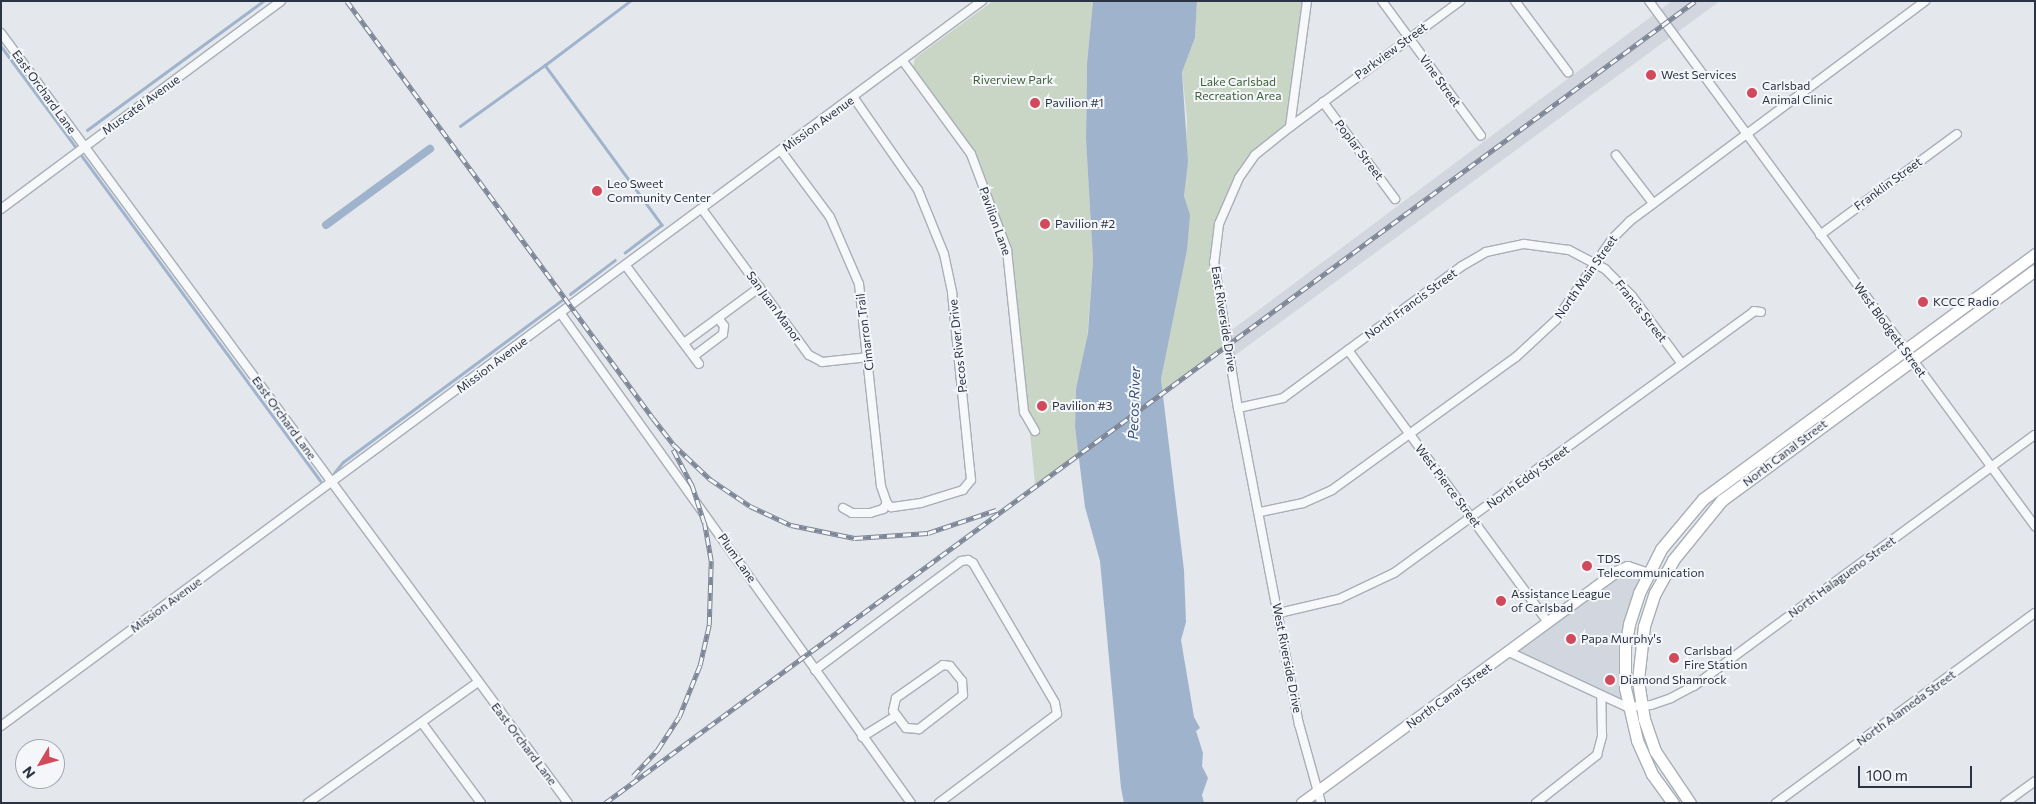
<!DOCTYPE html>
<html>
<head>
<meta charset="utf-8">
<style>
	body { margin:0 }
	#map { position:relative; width:2036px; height:804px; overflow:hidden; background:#e4e7ec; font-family:Commissioner,sans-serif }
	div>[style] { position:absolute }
	.built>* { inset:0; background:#d2d6de }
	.green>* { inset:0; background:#c9d6c5 }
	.water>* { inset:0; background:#9fb4cc }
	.stream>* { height:2.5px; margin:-1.25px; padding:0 1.25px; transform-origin:1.25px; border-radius:1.25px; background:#9fb4cc }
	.canal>* { height:8px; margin:-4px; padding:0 4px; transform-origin:4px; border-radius:4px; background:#9fb4cc }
	.roads { filter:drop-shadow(1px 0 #a9aeb7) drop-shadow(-1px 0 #a9aeb7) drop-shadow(0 1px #a9aeb7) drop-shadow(0 -1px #a9aeb7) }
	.minor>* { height:8px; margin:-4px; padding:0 4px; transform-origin:4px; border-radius:4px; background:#f7f8fa }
	.major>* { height:10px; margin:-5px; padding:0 5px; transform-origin:5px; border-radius:5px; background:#fff }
	.highway>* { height:11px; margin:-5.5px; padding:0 5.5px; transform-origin:5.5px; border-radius:5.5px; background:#fff }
	.rail>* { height:4.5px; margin-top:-2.25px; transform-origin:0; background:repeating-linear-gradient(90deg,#f4f6f9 0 8px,#7d8696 0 16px); box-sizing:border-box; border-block:1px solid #7d8696 }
	.dots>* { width:14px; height:14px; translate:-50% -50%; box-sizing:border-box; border:2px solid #f4f6f9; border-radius:50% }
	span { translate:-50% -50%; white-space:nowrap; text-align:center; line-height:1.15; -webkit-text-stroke:4px #f4f6f9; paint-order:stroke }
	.street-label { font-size:12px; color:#2b3445 }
	.poi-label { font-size:12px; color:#2b3445 }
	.left { translate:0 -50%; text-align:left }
	.park-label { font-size:12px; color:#3f6138 }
	.water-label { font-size:14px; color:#34527a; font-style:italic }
	.frame { position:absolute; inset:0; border:2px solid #2b3445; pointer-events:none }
	.north { position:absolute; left:15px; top:739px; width:50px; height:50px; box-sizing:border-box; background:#f4f6f9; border:1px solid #a4a8b1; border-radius:50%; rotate:233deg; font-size:14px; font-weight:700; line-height:20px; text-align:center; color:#2b3445 }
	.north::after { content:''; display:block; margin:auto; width:18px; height:22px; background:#d1495b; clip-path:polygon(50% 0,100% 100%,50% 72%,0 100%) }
	.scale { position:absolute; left:1858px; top:766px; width:114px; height:22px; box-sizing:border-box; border:2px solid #2b3445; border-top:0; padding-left:6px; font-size:15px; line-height:18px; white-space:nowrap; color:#2b3445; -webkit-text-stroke:4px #f4f6f9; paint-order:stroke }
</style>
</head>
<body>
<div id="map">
	<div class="built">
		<div style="clip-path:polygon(1672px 1px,1720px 1px,1230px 359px,1225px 335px)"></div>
		<div style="clip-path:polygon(1621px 568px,1648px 574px,1632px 613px,1627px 707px,1509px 652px)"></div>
	</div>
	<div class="green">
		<div style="clip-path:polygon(993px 1px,1093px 1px,1087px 63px,1086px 140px,1093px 260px,1086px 354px,1076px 389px,1075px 427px,1079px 454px,1035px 484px,1012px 249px,975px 153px,913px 67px,915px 58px)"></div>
		<div style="clip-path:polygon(1197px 1px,1307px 1px,1290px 127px,1266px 145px,1232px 190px,1214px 251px,1227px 345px,1162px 394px,1161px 379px,1174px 306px,1187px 250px,1184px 196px,1187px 120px,1182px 71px,1195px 39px)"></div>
	</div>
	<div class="water">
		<div style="clip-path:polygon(1093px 1px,1197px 1px,1195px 38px,1182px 72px,1188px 162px,1184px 196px,1190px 215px,1187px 250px,1161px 379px,1184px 570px,1186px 622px,1181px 640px,1194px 717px,1200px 728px,1196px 731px,1203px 753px,1202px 766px,1208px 778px,1202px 795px,1204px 803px,1124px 803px,1121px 788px,1100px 561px,1085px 507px,1075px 427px,1076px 389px,1088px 333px,1093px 260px,1086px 140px,1087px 63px)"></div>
	</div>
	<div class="stream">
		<div style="left:1px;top:46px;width:124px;rotate:53.5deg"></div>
		<div style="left:545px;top:65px;width:106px;rotate:-37deg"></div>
		<div style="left:460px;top:126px;width:105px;rotate:-35.7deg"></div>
		<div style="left:545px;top:65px;width:198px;rotate:53.8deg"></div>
		<div style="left:662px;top:225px;width:46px;rotate:142.9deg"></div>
		<div style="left:87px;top:130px;width:218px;rotate:-36.2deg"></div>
		<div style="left:82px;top:156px;width:403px;rotate:53.7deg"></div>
		<div style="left:570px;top:294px;width:56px;rotate:-37.1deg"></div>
		<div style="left:334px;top:473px;width:14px;rotate:-51deg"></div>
		<div style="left:343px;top:462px;width:272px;rotate:-36.5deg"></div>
	</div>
	<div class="canal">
		<div style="left:326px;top:225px;width:129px;rotate:-36.2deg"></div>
	</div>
	<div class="roads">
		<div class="minor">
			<div style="left:1307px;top:1px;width:127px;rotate:97.7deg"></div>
			<div style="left:1290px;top:127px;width:45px;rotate:141.3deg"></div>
			<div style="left:1255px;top:155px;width:28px;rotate:125deg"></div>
			<div style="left:1239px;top:178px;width:50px;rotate:113.5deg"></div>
			<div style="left:1219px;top:224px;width:38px;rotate:97deg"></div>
			<div style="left:1214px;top:262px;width:148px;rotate:80.7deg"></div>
			<div style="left:1238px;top:408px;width:322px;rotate:79.1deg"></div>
			<div style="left:1299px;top:724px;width:82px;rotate:74.4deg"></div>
			<div style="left:1382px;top:1px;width:167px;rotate:53.7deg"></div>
			<div style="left:1515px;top:1px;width:89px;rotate:53.3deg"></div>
			<div style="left:1649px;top:1px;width:652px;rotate:53.68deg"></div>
			<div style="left:1px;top:33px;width:956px;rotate:53.63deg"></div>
			<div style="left:903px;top:61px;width:115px;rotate:53.8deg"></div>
			<div style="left:971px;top:154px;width:103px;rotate:69.4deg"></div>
			<div style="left:1007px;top:250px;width:163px;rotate:84deg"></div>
			<div style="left:1024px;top:412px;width:22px;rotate:60deg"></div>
			<div style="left:854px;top:98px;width:112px;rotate:55.2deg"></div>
			<div style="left:918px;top:190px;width:69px;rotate:67.9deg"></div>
			<div style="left:944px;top:254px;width:40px;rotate:78deg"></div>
			<div style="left:952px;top:293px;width:178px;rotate:84.2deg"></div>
			<div style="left:970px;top:470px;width:10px;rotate:84deg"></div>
			<div style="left:971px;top:480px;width:13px;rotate:129deg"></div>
			<div style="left:963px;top:490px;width:44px;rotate:162.8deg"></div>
			<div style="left:921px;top:503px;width:30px;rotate:172deg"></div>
			<div style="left:891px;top:507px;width:6px;rotate:-135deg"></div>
			<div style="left:1323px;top:102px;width:121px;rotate:53.4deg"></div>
			<div style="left:1290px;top:127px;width:212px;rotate:-36.5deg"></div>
			<div style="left:781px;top:151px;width:82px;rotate:53.4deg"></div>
			<div style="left:830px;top:217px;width:73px;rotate:66.6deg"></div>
			<div style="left:859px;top:284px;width:203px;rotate:83.8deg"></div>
			<div style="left:881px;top:486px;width:18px;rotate:71deg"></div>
			<div style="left:1616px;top:155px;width:61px;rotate:52.4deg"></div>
			<div style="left:1px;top:209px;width:349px;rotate:-36.6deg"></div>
			<div style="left:702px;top:209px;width:181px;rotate:53.8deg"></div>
			<div style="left:809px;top:355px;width:15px;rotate:28deg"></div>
			<div style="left:822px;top:362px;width:47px;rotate:-6.1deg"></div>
			<div style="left:1820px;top:235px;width:170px;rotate:-36.4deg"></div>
			<div style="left:626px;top:266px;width:122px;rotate:53.3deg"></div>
			<div style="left:561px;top:314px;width:601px;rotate:54.41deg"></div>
			<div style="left:684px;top:343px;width:94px;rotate:-36.4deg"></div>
			<div style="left:1348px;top:350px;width:338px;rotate:53.7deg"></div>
			<div style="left:694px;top:356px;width:36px;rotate:-37deg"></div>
			<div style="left:723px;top:334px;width:8px;rotate:-83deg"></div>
			<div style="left:724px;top:326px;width:10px;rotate:-127deg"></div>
			<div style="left:1238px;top:408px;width:46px;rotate:-12.5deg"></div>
			<div style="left:1283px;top:398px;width:222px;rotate:-36.4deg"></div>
			<div style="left:1462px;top:266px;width:28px;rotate:-30deg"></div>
			<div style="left:1486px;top:252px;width:39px;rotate:-12deg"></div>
			<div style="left:1524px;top:244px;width:45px;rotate:7.6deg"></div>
			<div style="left:1569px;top:250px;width:41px;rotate:27.8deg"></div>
			<div style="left:1605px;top:269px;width:38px;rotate:45deg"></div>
			<div style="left:1632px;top:296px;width:84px;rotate:53.7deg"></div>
			<div style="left:843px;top:508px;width:10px;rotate:29deg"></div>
			<div style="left:852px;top:513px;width:18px"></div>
			<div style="left:870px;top:513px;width:14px;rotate:-17deg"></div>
			<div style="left:883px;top:509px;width:7px;rotate:-56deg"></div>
			<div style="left:1260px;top:512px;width:44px;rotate:-11.8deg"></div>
			<div style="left:1303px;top:503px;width:32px;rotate:-24deg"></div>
			<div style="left:1332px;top:490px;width:227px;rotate:-35.9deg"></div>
			<div style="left:1516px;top:357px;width:54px;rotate:-42.8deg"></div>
			<div style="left:1556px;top:320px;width:98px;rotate:-55.3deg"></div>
			<div style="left:1612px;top:239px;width:25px;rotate:-45deg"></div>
			<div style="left:1630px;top:221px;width:368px;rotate:-36.7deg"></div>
			<div style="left:1279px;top:613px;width:62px;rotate:-13.1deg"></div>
			<div style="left:1339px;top:599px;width:61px;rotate:-25.3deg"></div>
			<div style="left:1394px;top:573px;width:445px;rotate:-36deg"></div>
			<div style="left:1754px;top:311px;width:7px;rotate:8deg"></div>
			<div style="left:1509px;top:652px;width:130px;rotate:25deg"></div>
			<div style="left:1627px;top:707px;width:24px;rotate:-5deg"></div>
			<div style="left:1651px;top:705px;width:21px;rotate:-19deg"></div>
			<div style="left:1671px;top:698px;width:26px;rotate:-28deg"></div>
			<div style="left:1694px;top:686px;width:423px;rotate:-36.4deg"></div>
			<div style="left:943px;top:665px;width:7px;rotate:8deg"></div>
			<div style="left:950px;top:666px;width:19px;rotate:51deg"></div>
			<div style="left:962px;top:681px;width:14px;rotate:86deg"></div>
			<div style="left:963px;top:695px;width:56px;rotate:142.3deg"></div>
			<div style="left:919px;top:729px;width:13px;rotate:-176deg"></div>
			<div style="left:906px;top:728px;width:21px;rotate:-127deg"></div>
			<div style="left:893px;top:711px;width:13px;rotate:-77deg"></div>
			<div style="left:896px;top:698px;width:57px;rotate:-35.1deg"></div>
			<div style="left:815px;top:670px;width:182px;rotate:-36.7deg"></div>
			<div style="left:961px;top:561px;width:7px;rotate:-8deg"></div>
			<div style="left:968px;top:560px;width:6px;rotate:31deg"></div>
			<div style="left:973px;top:563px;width:162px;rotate:59.6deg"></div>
			<div style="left:1055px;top:703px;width:11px;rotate:80deg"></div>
			<div style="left:1057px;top:714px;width:148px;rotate:143deg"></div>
			<div style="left:422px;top:723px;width:99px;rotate:53.6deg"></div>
			<div style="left:1px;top:726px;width:1220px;rotate:-36.47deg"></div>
			<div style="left:862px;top:737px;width:39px;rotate:-32deg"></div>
			<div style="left:308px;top:803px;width:209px;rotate:-35.4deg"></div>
			<div style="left:1536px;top:803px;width:78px;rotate:-38.2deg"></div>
			<div style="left:1597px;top:755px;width:20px;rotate:-75deg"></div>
			<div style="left:1602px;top:736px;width:39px;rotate:-91deg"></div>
			<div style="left:1776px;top:803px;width:321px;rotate:-36.3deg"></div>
			<div style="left:2005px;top:803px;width:37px;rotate:-36deg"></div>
		</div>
		<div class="major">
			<div style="left:1302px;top:803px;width:390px;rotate:-36.3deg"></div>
			<div style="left:1616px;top:572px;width:13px;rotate:-23deg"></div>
			<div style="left:1628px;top:567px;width:21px;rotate:19deg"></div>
		</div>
		<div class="highway">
			<div style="left:1673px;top:803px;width:36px;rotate:-126deg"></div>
			<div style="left:1652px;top:774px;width:37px;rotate:-114deg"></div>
			<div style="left:1637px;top:740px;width:53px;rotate:-103deg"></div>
			<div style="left:1625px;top:688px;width:41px;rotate:-90deg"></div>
			<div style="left:1625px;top:647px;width:23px;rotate:-80deg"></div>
			<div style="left:1629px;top:624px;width:33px;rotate:-72deg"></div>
			<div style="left:1639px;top:593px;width:49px;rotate:-63.4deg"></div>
			<div style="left:1661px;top:549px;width:65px;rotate:-50deg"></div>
			<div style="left:1703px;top:499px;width:413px;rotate:-36.4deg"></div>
			<div style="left:1690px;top:803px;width:63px;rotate:-123.9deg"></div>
			<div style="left:1655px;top:751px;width:34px;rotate:-109deg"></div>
			<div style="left:1644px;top:719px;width:39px;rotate:-99deg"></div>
			<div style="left:1638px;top:680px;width:54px;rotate:-83.7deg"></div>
			<div style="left:1644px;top:626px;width:35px;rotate:-72deg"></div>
			<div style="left:1655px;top:593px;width:38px;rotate:-61deg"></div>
			<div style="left:1673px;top:560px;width:77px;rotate:-50.8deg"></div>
			<div style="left:1722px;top:500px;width:388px;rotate:-36.3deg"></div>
		</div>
	</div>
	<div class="rail">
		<div style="left:347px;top:1px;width:517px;rotate:53.73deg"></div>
		<div style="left:653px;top:418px;width:34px;rotate:52deg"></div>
		<div style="left:674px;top:445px;width:50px;rotate:43.4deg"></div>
		<div style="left:710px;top:479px;width:48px;rotate:34deg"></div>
		<div style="left:750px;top:506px;width:45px;rotate:24.9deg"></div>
		<div style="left:791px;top:525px;width:65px;rotate:11.5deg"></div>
		<div style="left:855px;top:538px;width:73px;rotate:-3.9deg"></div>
		<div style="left:928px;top:533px;width:72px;rotate:-18.7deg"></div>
		<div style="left:633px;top:776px;width:37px;rotate:-47deg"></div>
		<div style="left:658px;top:749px;width:38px;rotate:-57deg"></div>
		<div style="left:679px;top:717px;width:56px;rotate:-68deg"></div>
		<div style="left:700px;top:665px;width:41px;rotate:-77.3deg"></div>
		<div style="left:709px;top:625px;width:64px;rotate:-88.2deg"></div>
		<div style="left:711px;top:561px;width:39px;rotate:-100deg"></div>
		<div style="left:704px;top:523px;width:39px;rotate:-108deg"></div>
		<div style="left:692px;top:486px;width:41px;rotate:-117.8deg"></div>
		<div style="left:605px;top:803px;width:1353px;rotate:-36.34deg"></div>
	</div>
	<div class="dots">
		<div style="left:1651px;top:75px;background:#d1495b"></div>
		<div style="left:1752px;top:93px;background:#d1495b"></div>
		<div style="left:1035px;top:103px;background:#d1495b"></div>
		<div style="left:597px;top:191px;background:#d1495b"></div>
		<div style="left:1045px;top:224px;background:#d1495b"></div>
		<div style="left:1923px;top:302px;background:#d1495b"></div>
		<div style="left:1042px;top:406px;background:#d1495b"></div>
		<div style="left:1587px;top:566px;background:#d1495b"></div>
		<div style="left:1501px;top:601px;background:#d1495b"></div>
		<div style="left:1571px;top:639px;background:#d1495b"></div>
		<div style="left:1674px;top:658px;background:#d1495b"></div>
		<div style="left:1610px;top:680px;background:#d1495b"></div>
	</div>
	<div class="street-label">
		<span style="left:1391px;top:51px;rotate:-36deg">Parkview Street</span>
		<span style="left:1440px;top:81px;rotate:54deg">Vine Street</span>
		<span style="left:44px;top:92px;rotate:54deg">East Orchard Lane</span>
		<span style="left:141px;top:105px;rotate:-36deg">Muscatel Avenue</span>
		<span style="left:818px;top:124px;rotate:-36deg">Mission Avenue</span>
		<span style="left:1359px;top:150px;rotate:53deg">Poplar Street</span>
		<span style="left:1888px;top:184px;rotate:-36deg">Franklin Street</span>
		<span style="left:995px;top:221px;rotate:70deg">Pavilion Lane</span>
		<span style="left:1586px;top:277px;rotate:-55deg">North Main Street</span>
		<span style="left:1411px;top:304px;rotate:-36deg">North Francis Street</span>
		<span style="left:774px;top:307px;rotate:54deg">San Juan Manor</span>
		<span style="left:1641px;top:311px;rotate:52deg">Francis Street</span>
		<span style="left:1224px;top:319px;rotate:81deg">East Riverside Drive</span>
		<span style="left:1890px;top:330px;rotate:54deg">West Blodgett Street</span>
		<span style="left:865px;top:332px;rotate:-97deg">Cimarron Trail</span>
		<span style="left:958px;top:346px;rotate:-96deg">Pecos River Drive</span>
		<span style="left:492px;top:365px;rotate:-37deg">Mission Avenue</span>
		<span style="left:284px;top:418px;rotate:54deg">East Orchard Lane</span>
		<span style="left:1785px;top:453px;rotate:-37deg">North Canal Street</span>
		<span style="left:1528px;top:477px;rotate:-36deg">North Eddy Street</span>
		<span style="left:1448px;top:486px;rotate:53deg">West Pierce Street</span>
		<span style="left:737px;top:558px;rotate:55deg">Plum Lane</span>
		<span style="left:1842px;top:577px;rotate:-36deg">North Halagueno Street</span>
		<span style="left:166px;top:605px;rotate:-36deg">Mission Avenue</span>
		<span style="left:1287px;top:658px;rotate:79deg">West Riverside Drive</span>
		<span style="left:1449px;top:696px;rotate:-36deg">North Canal Street</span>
		<span style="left:1906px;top:708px;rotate:-36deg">North Alameda Street</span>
		<span style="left:524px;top:744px;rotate:53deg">East Orchard Lane</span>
	</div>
	<div class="poi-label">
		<span class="left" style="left:1661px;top:75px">West Services</span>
		<span class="left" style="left:1762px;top:93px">Carlsbad<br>Animal Clinic</span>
		<span class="left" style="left:1045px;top:103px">Pavilion #1</span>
		<span class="left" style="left:607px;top:191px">Leo Sweet<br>Community Center</span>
		<span class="left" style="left:1055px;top:224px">Pavilion #2</span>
		<span class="left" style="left:1933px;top:302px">KCCC Radio</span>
		<span class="left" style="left:1052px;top:406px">Pavilion #3</span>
		<span class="left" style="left:1597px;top:566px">TDS<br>Telecommunication</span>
		<span class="left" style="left:1511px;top:601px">Assistance League<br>of Carlsbad</span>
		<span class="left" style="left:1581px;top:639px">Papa Murphy's</span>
		<span class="left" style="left:1684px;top:658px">Carlsbad<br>Fire Station</span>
		<span class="left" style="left:1620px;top:680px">Diamond Shamrock</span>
	</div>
	<div class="park-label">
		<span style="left:1013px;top:80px">Riverview Park</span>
		<span style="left:1238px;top:89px">Lake Carlsbad<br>Recreation Area</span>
	</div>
	<div class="water-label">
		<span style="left:1134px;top:403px;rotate:-88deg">Pecos River</span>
	</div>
	<div class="frame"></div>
	<div class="north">N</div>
	<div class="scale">100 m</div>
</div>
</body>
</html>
